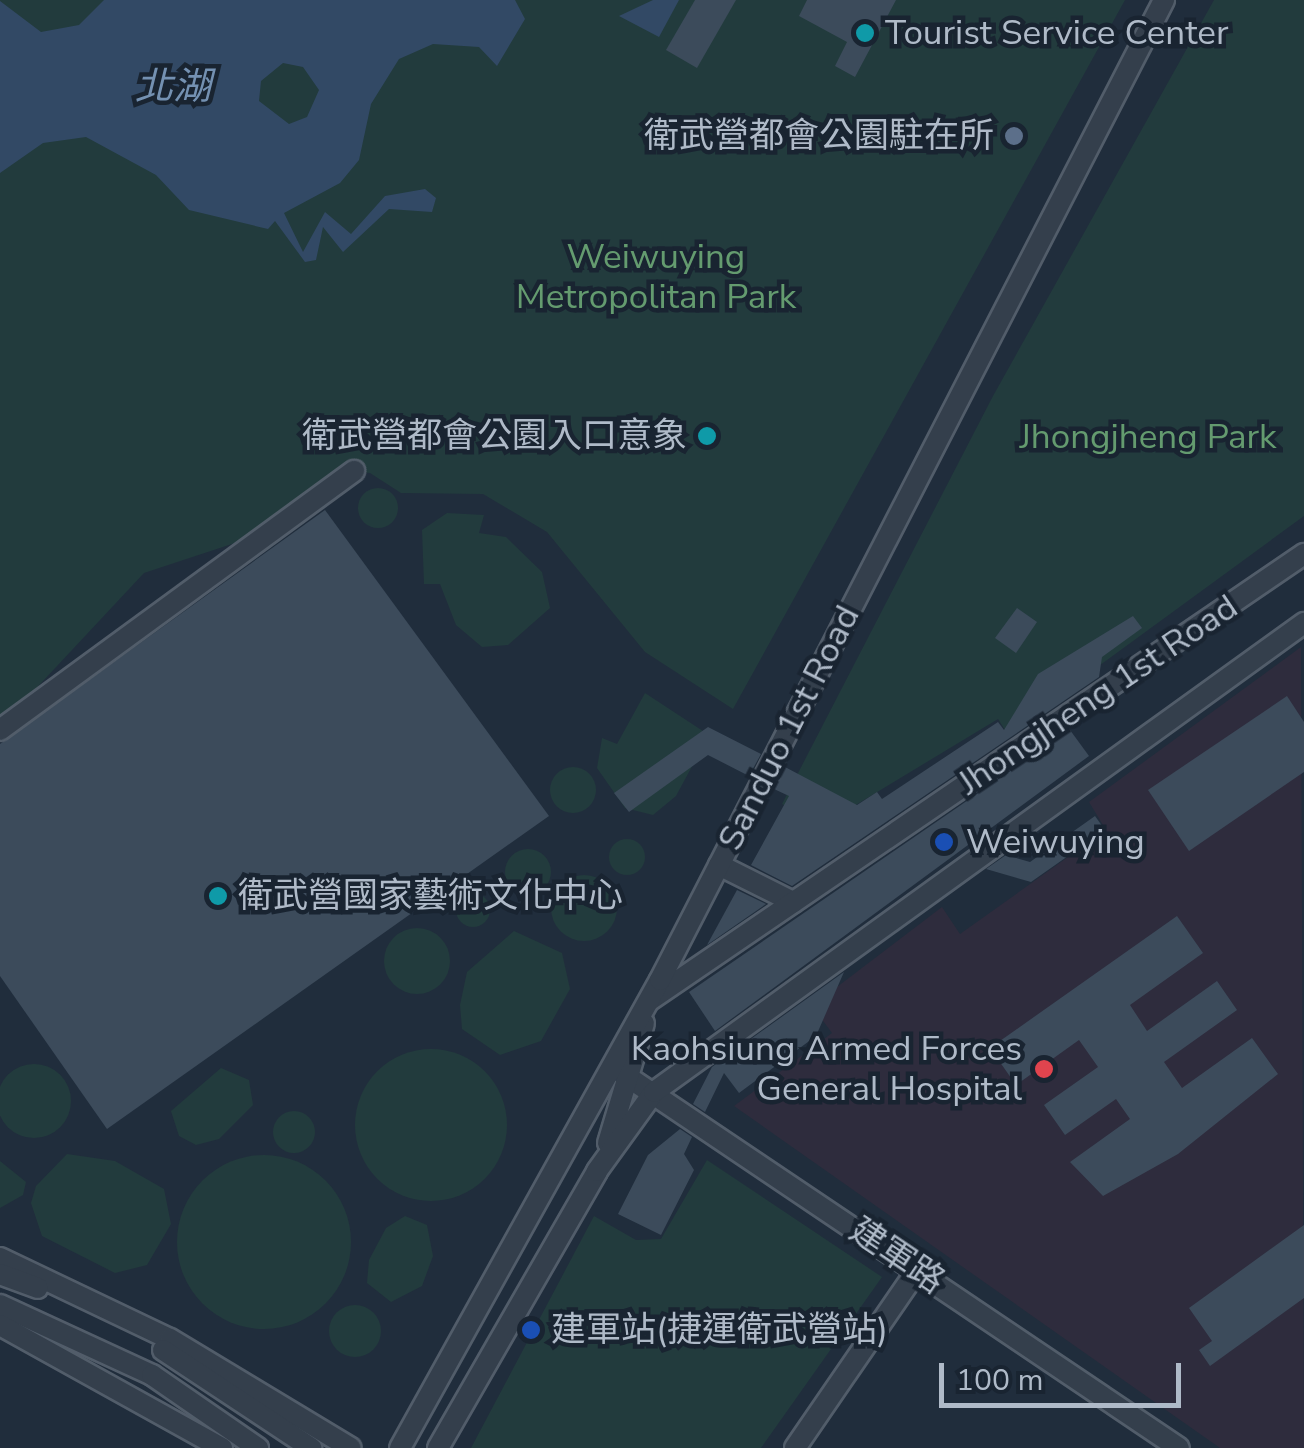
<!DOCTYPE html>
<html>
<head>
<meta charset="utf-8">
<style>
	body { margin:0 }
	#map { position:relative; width:1304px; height:1448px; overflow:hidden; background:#202d3c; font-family:"Nunito Sans","Noto Sans TC",sans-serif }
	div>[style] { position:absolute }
	.medical>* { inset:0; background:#2e2c3d }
	.green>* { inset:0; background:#223b3d }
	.round { border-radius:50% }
	.water>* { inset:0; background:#324965 }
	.building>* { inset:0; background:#3c4b5b }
	.roads { filter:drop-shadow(2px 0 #525d6a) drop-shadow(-2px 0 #525d6a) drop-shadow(0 2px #525d6a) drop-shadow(0 -2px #525d6a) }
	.minor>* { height:20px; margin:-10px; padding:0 10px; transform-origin:10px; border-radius:10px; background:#343f4c }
	.dots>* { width:28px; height:28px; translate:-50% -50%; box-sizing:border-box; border:5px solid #192431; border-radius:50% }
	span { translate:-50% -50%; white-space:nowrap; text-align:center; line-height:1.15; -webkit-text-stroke:9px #192431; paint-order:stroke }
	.poi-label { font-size:35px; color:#afbac8 }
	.left { translate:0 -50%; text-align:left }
	.right { translate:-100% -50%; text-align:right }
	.park-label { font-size:35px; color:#649b6f }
	.street-label { font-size:35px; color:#afbac8 }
	.water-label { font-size:38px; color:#7491b2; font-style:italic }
	.scale { position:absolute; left:939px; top:1363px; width:242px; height:45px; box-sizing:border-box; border:5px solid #afbac8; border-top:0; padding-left:12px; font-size:30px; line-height:35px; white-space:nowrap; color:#afbac8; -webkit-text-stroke:8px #192431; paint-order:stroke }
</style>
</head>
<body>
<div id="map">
	<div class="medical">
		<div style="clip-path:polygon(1301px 647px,1304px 1448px,1220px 1448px,734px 1106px,832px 1033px,812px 1006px,942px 907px,960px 934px,1106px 830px,1089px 802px)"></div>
	</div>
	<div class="green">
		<div style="clip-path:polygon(0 0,1125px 0,733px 709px,645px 652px,547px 532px,483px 494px,401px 493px,370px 473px,340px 470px,247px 539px,144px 573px,0 727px)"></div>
		<div style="clip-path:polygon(1214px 0,1304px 0,1304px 516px,1007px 733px,998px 719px,821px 826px,782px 804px,993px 396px)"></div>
		<div class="round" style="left:358px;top:488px;width:40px;height:40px"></div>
		<div style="clip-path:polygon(447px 513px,484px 515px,479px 533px,506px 537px,542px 572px,550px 608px,508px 645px,482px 647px,456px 625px,440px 584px,424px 584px,422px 530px)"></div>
		<div style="clip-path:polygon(645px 693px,709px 735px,676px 796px,653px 815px,625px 808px,597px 768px,602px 738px,617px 744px)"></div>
		<div class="round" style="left:550px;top:767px;width:46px;height:46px"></div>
		<div class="round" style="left:609px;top:839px;width:36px;height:36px"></div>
		<div class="round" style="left:505px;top:849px;width:46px;height:46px"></div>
		<div class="round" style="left:551px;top:875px;width:66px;height:66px"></div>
		<div class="round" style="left:456px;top:893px;width:34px;height:34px"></div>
		<div class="round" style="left:384px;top:928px;width:66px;height:66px"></div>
		<div style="clip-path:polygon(514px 931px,562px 953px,570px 989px,541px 1041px,500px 1055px,462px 1029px,460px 1005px,467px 972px)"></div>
		<div class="round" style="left:355px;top:1049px;width:152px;height:152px"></div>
		<div class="round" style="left:-3px;top:1064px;width:74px;height:74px"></div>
		<div style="clip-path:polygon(221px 1068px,249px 1080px,253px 1105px,219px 1139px,196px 1145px,179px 1136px,171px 1111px)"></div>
		<div class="round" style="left:273px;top:1111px;width:42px;height:42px"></div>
		<div style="clip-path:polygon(67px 1154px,115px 1161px,164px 1189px,171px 1224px,147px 1265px,115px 1273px,42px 1236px,31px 1203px,36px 1186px)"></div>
		<div class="round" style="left:177px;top:1155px;width:174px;height:174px"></div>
		<div style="clip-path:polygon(707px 1160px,882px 1277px,761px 1448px,471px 1448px,594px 1216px,636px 1240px,661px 1239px)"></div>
		<div style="clip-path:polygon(0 1161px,26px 1182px,23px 1195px,0 1208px)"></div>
		<div style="clip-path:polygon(405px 1216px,427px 1225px,433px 1256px,422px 1286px,391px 1302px,367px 1283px,369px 1260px,386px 1228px)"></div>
		<div class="round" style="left:329px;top:1305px;width:52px;height:52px"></div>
	</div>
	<div class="water">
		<div style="clip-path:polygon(evenodd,104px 0,515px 0,525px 19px,497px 66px,479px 47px,433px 44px,399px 59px,371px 104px,359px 160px,340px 183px,284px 213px,303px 252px,325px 212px,351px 234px,385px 196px,425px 189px,436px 198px,432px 212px,389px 209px,343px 252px,323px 227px,316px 260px,305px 262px,275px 221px,268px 229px,189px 210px,156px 175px,86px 137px,43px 143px,0 173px,0 1px,41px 32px,79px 25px,104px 0,283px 63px,303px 67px,319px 90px,307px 117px,289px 124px,259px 101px,261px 81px,283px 63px)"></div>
		<div style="clip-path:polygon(653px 0,679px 0,659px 37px,619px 16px)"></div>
	</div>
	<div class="building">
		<div style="clip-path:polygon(695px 0,736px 0,697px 68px,666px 50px)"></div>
		<div style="clip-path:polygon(807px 0,896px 0,855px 77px,835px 66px,847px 42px,799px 16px)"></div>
		<div style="clip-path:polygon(325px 510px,549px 816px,107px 1129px,0 976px,0 744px)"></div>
		<div style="clip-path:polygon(1017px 608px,1037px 622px,1016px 653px,995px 638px)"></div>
		<div style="clip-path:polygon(1133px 616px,1142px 628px,1102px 657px,1099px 677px,792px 886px,751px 865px,789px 796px,774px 789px,785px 767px,857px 805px,877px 792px,882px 799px,998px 722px,1004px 730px,1038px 674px)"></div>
		<div style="clip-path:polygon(1287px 696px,1304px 722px,1304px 772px,1189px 851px,1148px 790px)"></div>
		<div style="clip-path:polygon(708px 727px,761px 754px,749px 776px,708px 755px,629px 812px,614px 793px)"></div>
		<div style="clip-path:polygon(1070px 730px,1089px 756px,715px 1031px,689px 992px)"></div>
		<div style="clip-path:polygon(1095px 816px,1105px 830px,1031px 882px,986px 869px,1006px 855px,1030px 862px)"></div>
		<div style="clip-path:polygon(737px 890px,766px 904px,707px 945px)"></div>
		<div style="clip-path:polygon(1177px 916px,1203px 953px,1130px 1005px,1147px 1031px,1217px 981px,1237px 1010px,1164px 1062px,1182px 1088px,1252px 1038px,1278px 1074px,1178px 1154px,1103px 1196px,1070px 1162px,1130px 1119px,1116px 1099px,1065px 1135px,1044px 1105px,1098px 1067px,1079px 1040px,1016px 1085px,990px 1048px)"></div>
		<div style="clip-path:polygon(844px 972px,816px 1036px,739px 1093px,724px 1073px,705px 1112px,693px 1104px,712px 1067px)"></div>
		<div style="clip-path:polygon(680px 1129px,692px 1137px,684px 1154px,694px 1170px,661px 1235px,618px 1214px,648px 1155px)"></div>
		<div style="clip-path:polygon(1304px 1225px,1304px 1298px,1210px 1366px,1199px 1350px,1212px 1341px,1189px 1308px)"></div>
	</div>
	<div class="roads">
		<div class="minor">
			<div style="left:0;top:730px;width:439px;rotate:-36.2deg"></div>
			<div style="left:719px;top:865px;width:83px;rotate:26.6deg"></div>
			<div style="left:650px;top:1000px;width:792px;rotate:-34.29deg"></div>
			<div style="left:613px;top:1067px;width:682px;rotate:33.95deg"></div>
			<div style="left:608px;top:1143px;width:125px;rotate:-73.3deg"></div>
			<div style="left:0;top:1258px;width:188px;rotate:25.5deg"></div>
			<div style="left:170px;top:1339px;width:211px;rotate:31.1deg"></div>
			<div style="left:0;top:1274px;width:40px;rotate:20.2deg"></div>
			<div style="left:0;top:1305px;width:167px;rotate:24.7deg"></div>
			<div style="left:152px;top:1375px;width:129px;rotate:34.6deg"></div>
			<div style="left:0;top:1325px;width:254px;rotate:29deg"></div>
			<div style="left:163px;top:1350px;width:178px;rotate:33.5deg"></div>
			<div style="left:400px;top:1448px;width:535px;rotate:-60.95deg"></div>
			<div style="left:660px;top:980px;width:1102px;rotate:-62.78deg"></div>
			<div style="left:438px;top:1448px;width:319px;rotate:-60.1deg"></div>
			<div style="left:597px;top:1171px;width:97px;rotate:-54.2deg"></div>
			<div style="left:654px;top:1092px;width:802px;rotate:-35.81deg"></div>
			<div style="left:795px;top:1448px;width:217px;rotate:-55.5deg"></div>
		</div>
	</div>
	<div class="dots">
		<div style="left:865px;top:33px;background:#0f9aa8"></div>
		<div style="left:1014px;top:136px;background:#5c6f8a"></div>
		<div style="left:707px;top:436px;background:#0f9aa8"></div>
		<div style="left:944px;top:842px;background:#1a4fb4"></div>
		<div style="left:218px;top:896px;background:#0f9aa8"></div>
		<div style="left:1044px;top:1069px;background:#e0444e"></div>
		<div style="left:531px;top:1330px;background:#1a4fb4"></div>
	</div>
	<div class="poi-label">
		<span class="left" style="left:885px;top:33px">Tourist Service Center</span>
		<span class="right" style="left:994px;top:136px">衛武營都會公園駐在所</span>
		<span class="right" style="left:687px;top:436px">衛武營都會公園入口意象</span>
		<span class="left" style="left:966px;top:842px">Weiwuying</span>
		<span class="left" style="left:238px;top:896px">衛武營國家藝術文化中心</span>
		<span class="right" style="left:1022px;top:1069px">Kaohsiung Armed Forces<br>General Hospital</span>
		<span class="left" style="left:551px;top:1330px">建軍站(捷運衛武營站)</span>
	</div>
	<div class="park-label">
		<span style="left:656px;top:277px">Weiwuying<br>Metropolitan Park</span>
		<span style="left:1148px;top:437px">Jhongjheng Park</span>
	</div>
	<div class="street-label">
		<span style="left:1098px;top:695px;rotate:-34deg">Jhongjheng 1st Road</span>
		<span style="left:789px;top:728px;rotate:-63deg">Sanduo 1st Road</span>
		<span style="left:897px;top:1256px;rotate:34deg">建軍路</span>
	</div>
	<div class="water-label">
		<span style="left:173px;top:87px">北湖</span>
	</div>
	<div class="scale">100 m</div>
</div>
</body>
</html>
